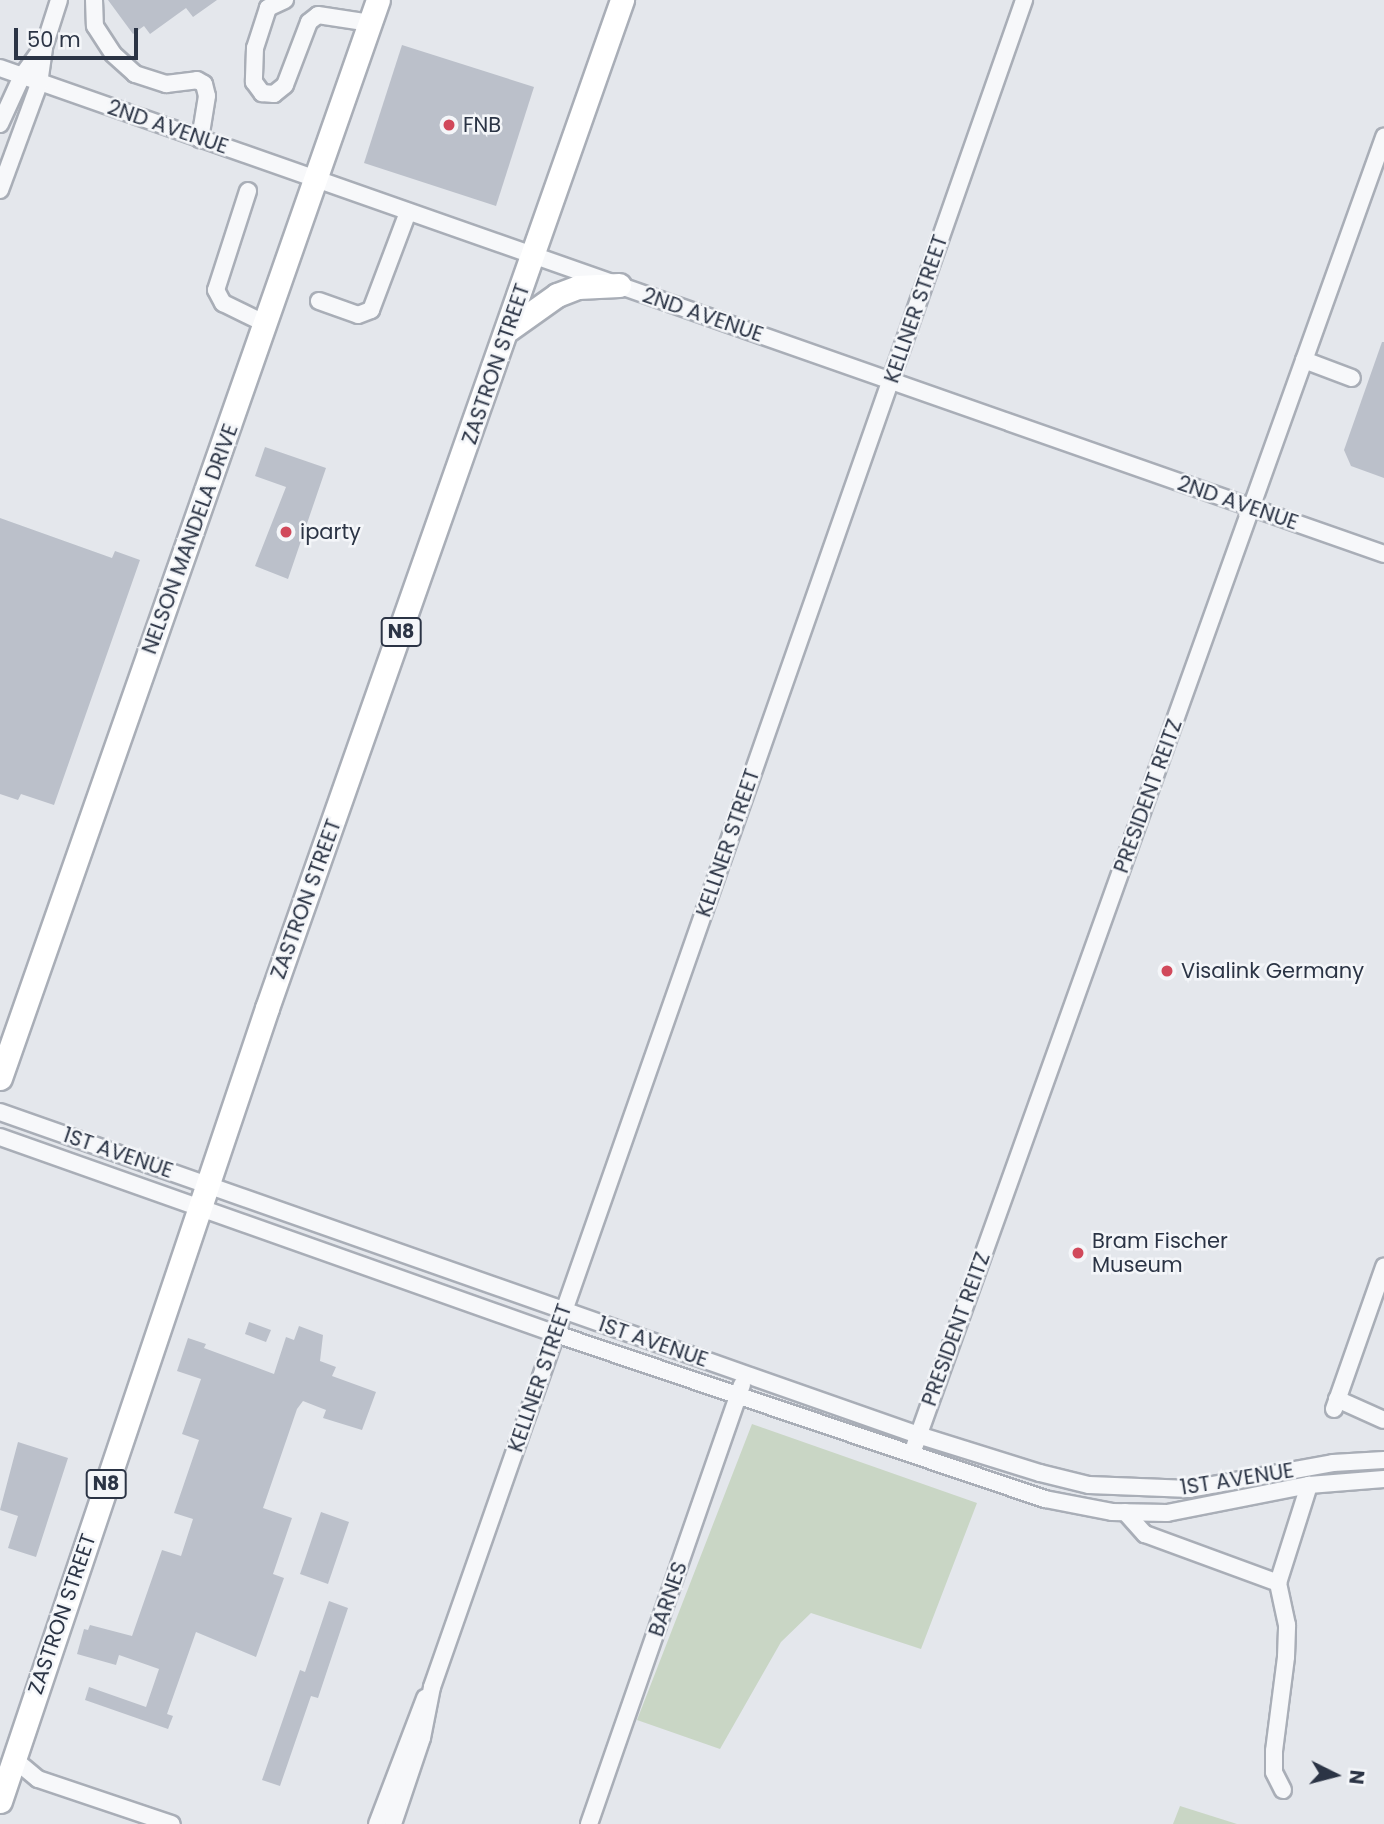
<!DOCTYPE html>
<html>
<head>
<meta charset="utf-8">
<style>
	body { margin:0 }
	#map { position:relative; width:1384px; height:1824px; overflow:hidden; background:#e4e7ec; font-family:Poppins,sans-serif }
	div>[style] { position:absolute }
	.green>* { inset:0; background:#c9d6c5 }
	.building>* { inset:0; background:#bbc0ca }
	.roads { filter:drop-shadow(2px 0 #a9aeb7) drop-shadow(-2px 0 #a9aeb7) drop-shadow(0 2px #a9aeb7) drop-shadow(0 -2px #a9aeb7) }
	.minor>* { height:16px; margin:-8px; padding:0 8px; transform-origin:8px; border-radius:8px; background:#f7f8fa }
	.highway>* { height:23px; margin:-11.5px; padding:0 11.5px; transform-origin:11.5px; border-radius:11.5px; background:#fff }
	.dots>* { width:19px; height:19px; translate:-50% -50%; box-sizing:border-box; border:4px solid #f4f6f9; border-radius:50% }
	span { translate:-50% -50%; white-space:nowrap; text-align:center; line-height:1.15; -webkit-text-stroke:5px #f4f6f9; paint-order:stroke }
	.shield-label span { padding:2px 5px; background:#f4f6f9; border:2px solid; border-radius:5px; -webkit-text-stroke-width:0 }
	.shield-label { font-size:19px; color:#2b3445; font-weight:700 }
	.poi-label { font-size:21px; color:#2b3445 }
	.left { translate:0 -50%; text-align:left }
	.street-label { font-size:21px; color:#2b3445 }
	.north { position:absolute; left:1300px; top:1740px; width:70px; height:70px; -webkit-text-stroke:5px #f4f6f9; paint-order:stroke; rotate:96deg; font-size:19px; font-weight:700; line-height:28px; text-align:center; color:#2b3445 }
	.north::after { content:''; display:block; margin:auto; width:24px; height:32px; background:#2b3445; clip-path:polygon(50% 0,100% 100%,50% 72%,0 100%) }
	.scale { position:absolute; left:14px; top:28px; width:124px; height:32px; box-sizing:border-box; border:4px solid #2b3445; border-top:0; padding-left:9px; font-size:21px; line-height:24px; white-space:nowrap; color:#2b3445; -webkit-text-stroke:5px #f4f6f9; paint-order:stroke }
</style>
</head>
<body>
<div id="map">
	<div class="green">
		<div style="clip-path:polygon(752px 1424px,977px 1503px,921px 1649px,811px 1613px,781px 1642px,720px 1749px,637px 1720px)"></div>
		<div style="clip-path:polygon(1180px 1806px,1237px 1824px,1173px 1824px)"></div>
	</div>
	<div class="building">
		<div style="clip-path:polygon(108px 0,217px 0,193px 17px,186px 8px,150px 34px,144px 26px,133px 34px)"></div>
		<div style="clip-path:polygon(402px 45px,534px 87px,496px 206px,364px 163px)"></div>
		<div style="clip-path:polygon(1382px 342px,1384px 342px,1384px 478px,1351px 466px,1344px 450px)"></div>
		<div style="clip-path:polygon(265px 447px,326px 468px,288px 579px,255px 566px,286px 487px,255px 476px)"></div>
		<div style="clip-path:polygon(0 518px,112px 558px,115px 551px,140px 560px,54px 805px,21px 794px,18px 800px,0 794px)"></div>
		<div style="clip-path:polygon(249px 1322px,271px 1330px,266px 1342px,245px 1334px)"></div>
		<div style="clip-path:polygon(299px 1326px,323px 1335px,320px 1361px,336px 1367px,332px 1376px,376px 1392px,362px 1430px,323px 1418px,326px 1410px,303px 1401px,297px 1409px,263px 1508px,292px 1518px,273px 1574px,284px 1578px,256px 1657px,196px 1632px,167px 1714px,173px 1716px,168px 1729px,85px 1700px,89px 1687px,146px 1707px,159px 1669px,119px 1655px,116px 1665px,77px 1654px,84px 1629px,88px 1630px,90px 1625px,132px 1636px,162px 1550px,181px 1556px,193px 1519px,174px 1513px,199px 1440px,182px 1434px,201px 1379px,177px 1371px,188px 1338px,206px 1344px,204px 1348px,274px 1374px,286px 1337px,294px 1340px)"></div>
		<div style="clip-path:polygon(18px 1442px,68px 1458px,36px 1557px,8px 1548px,18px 1516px,0 1510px)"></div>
		<div style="clip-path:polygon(321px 1512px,349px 1522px,328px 1584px,300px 1574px)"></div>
		<div style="clip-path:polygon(329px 1601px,348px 1608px,318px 1698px,311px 1696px,280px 1786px,262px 1780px,300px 1670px,305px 1672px)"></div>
	</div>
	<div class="roads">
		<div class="minor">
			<div style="left:94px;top:0;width:26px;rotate:88deg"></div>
			<div style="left:95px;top:26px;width:33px;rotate:57deg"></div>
			<div style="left:113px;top:54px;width:30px;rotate:42deg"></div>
			<div style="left:135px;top:74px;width:33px;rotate:18deg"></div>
			<div style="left:166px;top:84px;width:31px;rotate:-7deg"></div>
			<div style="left:197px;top:80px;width:8px;rotate:30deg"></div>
			<div style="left:204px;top:84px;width:12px;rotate:76deg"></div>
			<div style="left:207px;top:96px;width:44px;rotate:99.2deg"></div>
			<div style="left:285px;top:0;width:19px;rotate:155deg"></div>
			<div style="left:268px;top:8px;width:42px;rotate:108deg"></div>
			<div style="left:255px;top:48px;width:34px;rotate:92deg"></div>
			<div style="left:254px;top:82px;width:14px;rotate:54deg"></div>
			<div style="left:262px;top:93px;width:12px;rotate:5deg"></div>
			<div style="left:274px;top:94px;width:14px;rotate:-39deg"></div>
			<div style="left:285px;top:85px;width:67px;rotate:-69.1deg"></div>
			<div style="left:309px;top:22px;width:11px;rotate:-38deg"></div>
			<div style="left:318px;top:15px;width:53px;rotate:8.7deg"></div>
			<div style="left:0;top:68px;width:1467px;rotate:19.35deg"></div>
			<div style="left:0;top:124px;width:53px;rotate:-65.4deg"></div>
			<div style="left:22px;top:76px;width:34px;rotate:-54deg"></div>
			<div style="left:0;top:190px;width:113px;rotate:-69.8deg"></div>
			<div style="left:39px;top:84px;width:37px;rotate:-82deg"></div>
			<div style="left:44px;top:47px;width:49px;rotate:-72.3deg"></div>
			<div style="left:248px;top:191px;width:104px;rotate:107.9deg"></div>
			<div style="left:216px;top:290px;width:15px;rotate:62deg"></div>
			<div style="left:223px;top:303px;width:48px;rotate:26deg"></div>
			<div style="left:319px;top:301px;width:41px;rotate:19.7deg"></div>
			<div style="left:358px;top:315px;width:14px;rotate:-21deg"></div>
			<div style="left:371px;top:310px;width:105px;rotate:-69.3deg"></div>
			<div style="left:1304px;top:360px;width:51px;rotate:20.6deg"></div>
			<div style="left:0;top:1112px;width:973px;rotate:19.38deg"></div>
			<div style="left:918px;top:1435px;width:128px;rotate:17.3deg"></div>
			<div style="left:1040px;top:1473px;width:50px;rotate:13.8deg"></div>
			<div style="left:1089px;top:1485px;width:101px;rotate:2.3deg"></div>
			<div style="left:1190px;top:1489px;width:145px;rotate:-10.3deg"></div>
			<div style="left:1333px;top:1463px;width:51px;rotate:-3.4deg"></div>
			<div style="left:0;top:1137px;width:590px;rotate:19.51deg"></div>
			<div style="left:556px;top:1334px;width:516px;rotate:18.65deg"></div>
			<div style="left:1045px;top:1499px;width:68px;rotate:11deg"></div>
			<div style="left:1112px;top:1512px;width:55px;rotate:1deg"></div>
			<div style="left:1167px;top:1513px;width:145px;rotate:-11.2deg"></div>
			<div style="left:1309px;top:1485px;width:75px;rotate:-4.6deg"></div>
			<div style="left:1337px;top:1399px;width:51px;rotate:24.1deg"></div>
			<div style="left:1334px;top:1409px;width:151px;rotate:-70.6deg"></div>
			<div style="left:915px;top:1445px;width:1390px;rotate:-70.27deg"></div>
			<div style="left:1125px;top:1512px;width:30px;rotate:48deg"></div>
			<div style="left:1145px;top:1534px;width:142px;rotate:20.2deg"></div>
			<div style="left:14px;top:1759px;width:31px;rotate:40deg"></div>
			<div style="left:38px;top:1779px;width:141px;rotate:18.6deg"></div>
			<div style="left:1283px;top:1790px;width:20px;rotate:-117deg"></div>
			<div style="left:1274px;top:1772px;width:21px;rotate:-90deg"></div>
			<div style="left:1274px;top:1751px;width:95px;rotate:-82.7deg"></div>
			<div style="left:1286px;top:1657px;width:32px;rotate:-88deg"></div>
			<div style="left:1287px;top:1625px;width:43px;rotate:-102.1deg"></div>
			<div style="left:1278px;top:1583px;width:103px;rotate:-72.4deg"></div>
			<div style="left:377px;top:1824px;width:135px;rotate:-69.1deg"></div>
			<div style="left:393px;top:1824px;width:91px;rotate:-71.4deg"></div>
			<div style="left:422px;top:1738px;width:52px;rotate:-78.9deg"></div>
			<div style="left:432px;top:1687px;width:1788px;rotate:-70.66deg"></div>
			<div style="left:589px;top:1824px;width:465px;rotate:-70.8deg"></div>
		</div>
		<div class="highway">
			<div style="left:509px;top:329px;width:59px;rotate:-35.3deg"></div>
			<div style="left:557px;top:295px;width:22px;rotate:-21deg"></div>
			<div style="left:578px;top:287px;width:41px;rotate:-2.8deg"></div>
			<div style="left:0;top:1078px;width:1142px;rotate:-70.68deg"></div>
			<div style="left:0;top:1801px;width:837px;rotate:-71.39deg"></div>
			<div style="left:267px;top:1008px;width:1069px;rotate:-70.6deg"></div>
		</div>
	</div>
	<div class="dots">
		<div style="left:449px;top:125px;background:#d1495b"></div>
		<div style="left:286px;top:532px;background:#d1495b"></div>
		<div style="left:1167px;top:971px;background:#d1495b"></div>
		<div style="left:1078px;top:1253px;background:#d1495b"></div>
	</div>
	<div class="shield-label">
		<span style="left:401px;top:632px">N8</span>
		<span style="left:106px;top:1484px">N8</span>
	</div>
	<div class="poi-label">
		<span class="left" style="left:463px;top:125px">FNB</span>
		<span class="left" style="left:300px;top:532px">iparty</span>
		<span class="left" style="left:1181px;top:971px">Visalink Germany</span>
		<span class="left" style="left:1092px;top:1253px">Bram Fischer<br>Museum</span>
	</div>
	<div class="street-label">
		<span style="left:168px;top:127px;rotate:19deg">2ND AVENUE</span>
		<span style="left:916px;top:309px;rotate:-71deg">KELLNER STREET</span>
		<span style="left:703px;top:315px;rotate:19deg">2ND AVENUE</span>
		<span style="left:496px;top:364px;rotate:-71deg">ZASTRON STREET</span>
		<span style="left:1238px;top:503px;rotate:19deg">2ND AVENUE</span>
		<span style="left:190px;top:539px;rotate:-70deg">NELSON MANDELA DRIVE</span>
		<span style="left:1148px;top:796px;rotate:-70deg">PRESIDENT REITZ</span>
		<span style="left:728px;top:843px;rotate:-71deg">KELLNER STREET</span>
		<span style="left:306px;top:899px;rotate:-70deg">ZASTRON STREET</span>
		<span style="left:118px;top:1153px;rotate:19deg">1ST AVENUE</span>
		<span style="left:956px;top:1329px;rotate:-70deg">PRESIDENT REITZ</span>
		<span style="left:653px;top:1342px;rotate:19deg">1ST AVENUE</span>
		<span style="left:540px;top:1378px;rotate:-71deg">KELLNER STREET</span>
		<span style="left:1237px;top:1479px;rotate:-9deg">1ST AVENUE</span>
		<span style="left:668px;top:1599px;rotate:-71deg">BARNES</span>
		<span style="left:62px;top:1614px;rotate:-71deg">ZASTRON STREET</span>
	</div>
	<div class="north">N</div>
	<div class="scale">50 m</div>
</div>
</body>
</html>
